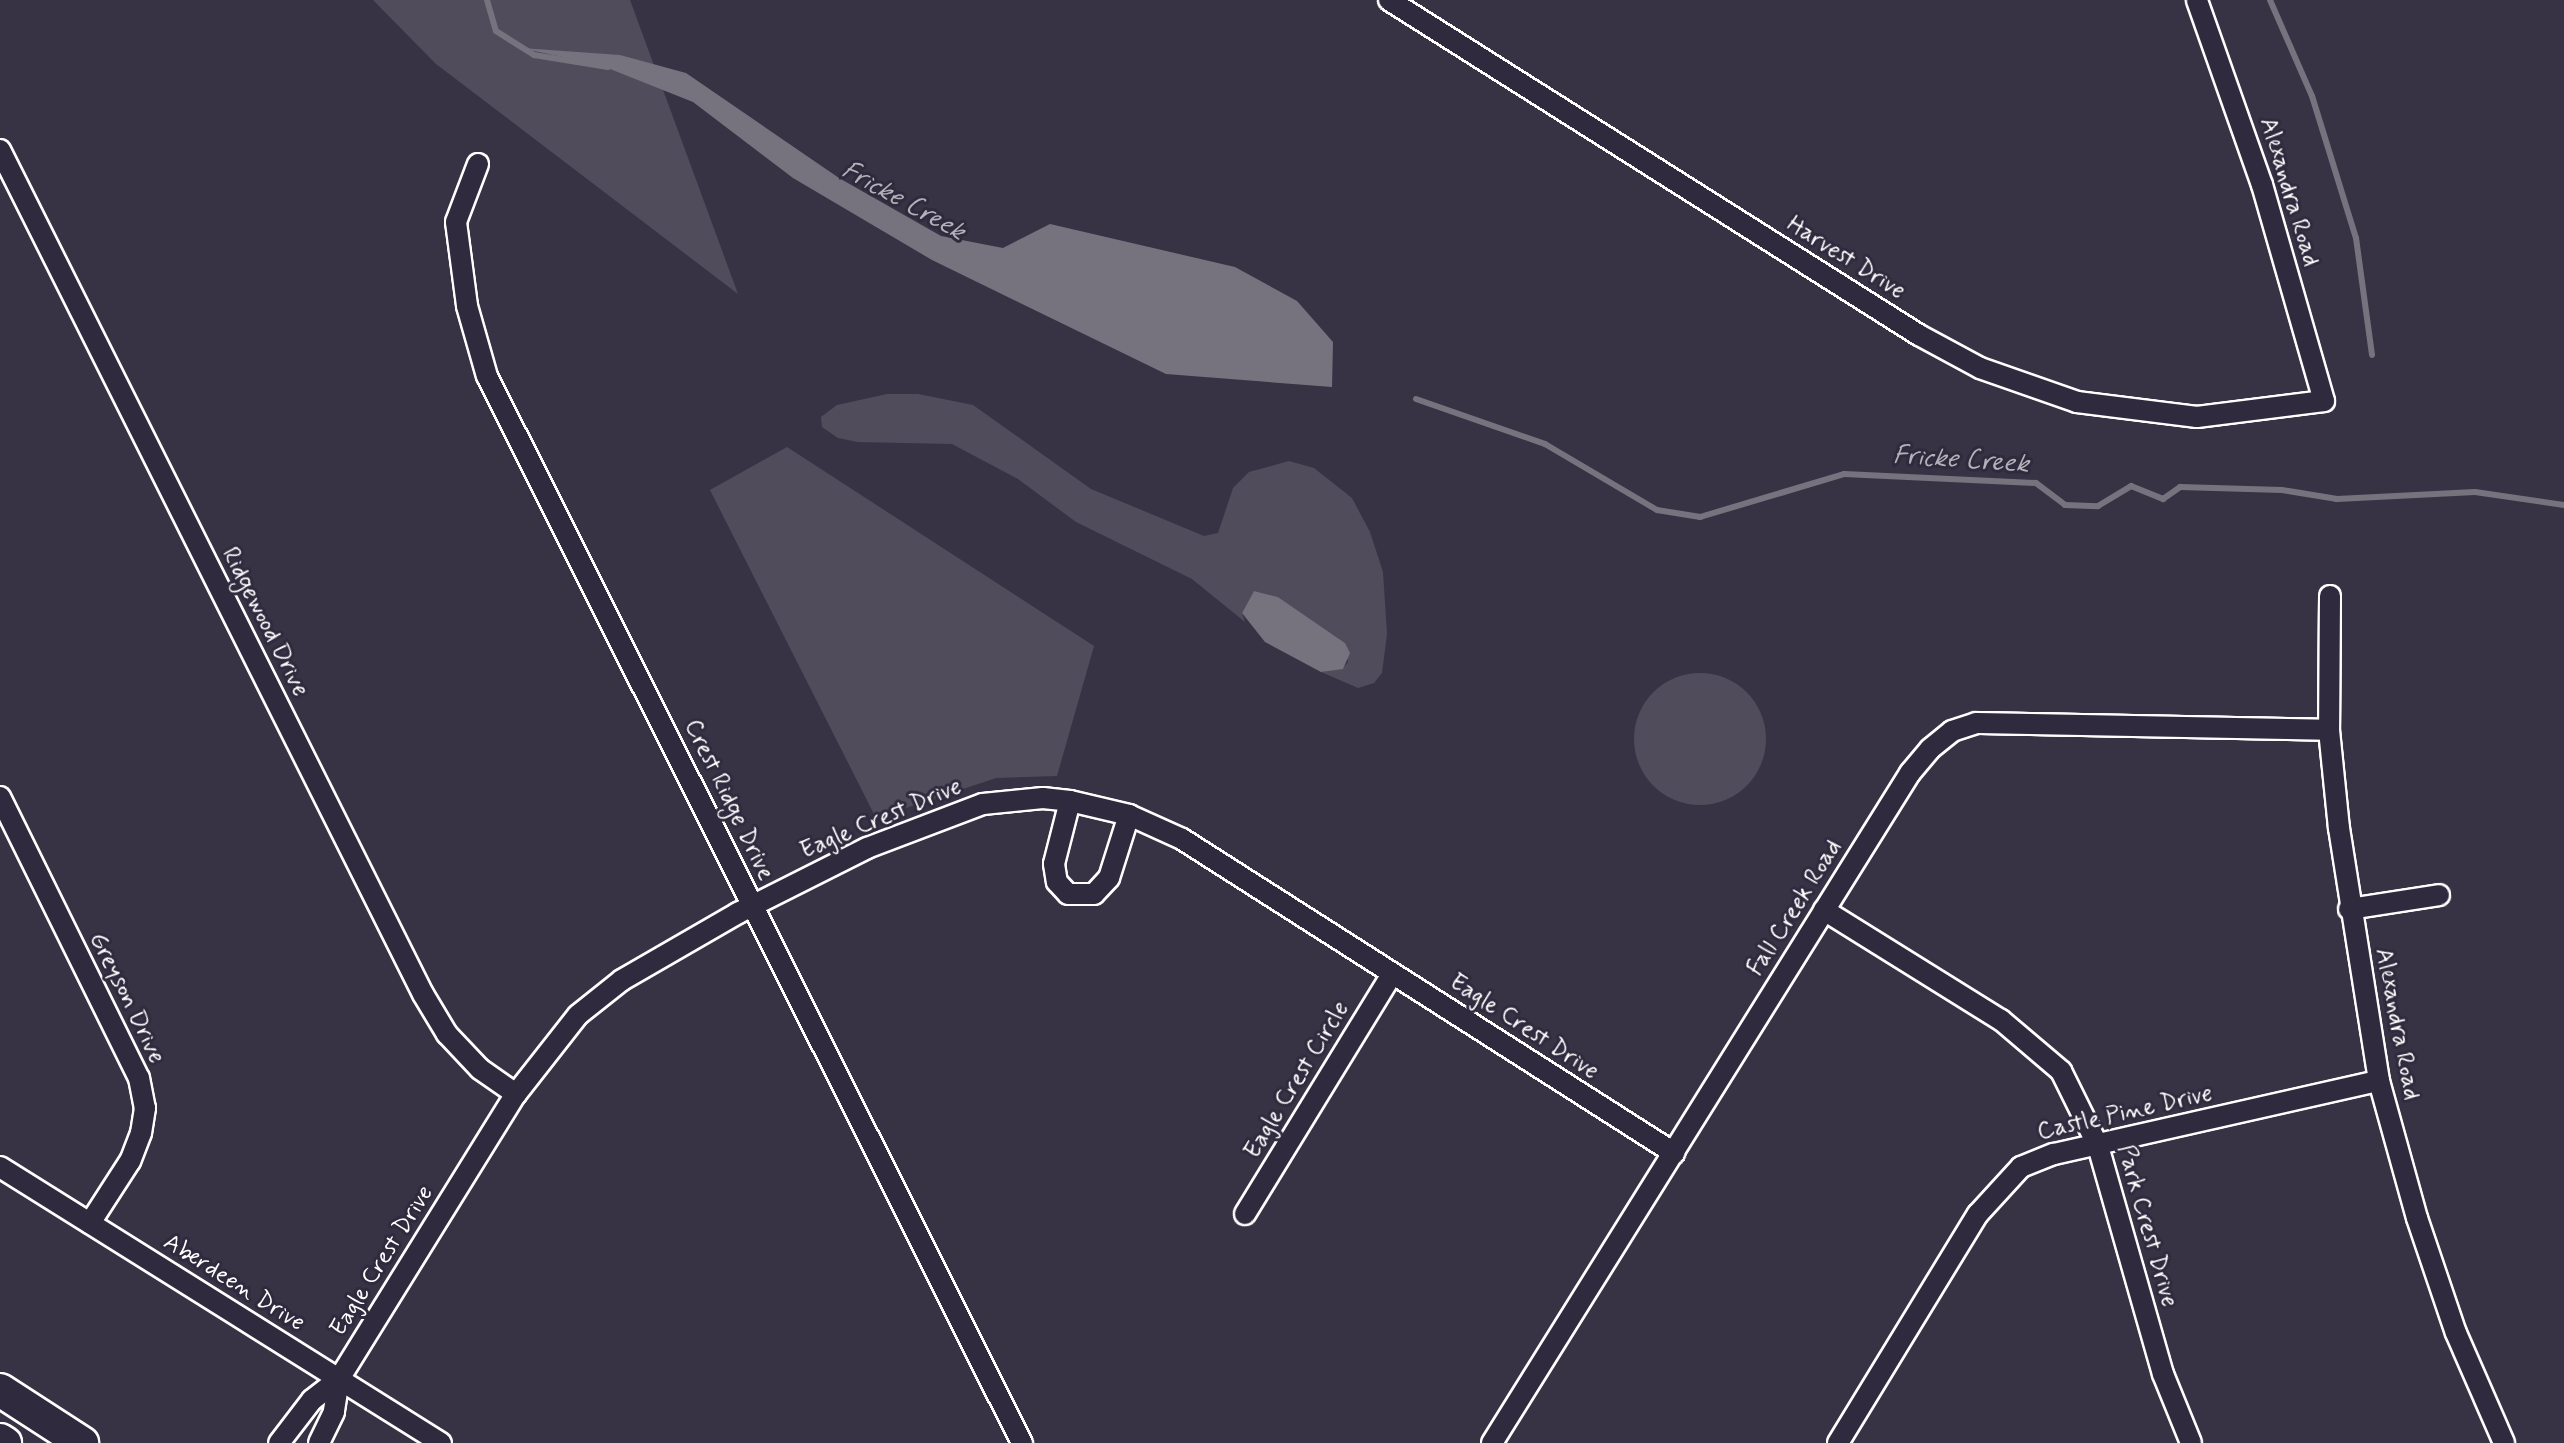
<!DOCTYPE html>
<html>
<head>
<meta charset="utf-8">
<style>
	body { margin:0 }
	#map { position:relative; width:2564px; height:1443px; overflow:hidden; background:#373345; font-family:Mynerve,sans-serif }
	div>[style] { position:absolute }
	.green>* { inset:0; background:#514c5c }
	.round { border-radius:50% }
	.water>* { inset:0; background:#76737f }
	.stream>* { height:6px; margin:-3px; padding:0 3px; transform-origin:3px; border-radius:3px; background:#76737f }
	.roads { filter:drop-shadow(2px 0 #fff) drop-shadow(-2px 0 #fff) drop-shadow(0 2px #fff) drop-shadow(0 -2px #fff) }
	.minor>* { height:20px; margin:-10px; padding:0 10px; transform-origin:10px; border-radius:10px; background:#2f2a3d }
	.primary>* { height:32px; margin:-16px; padding:0 16px; transform-origin:16px; border-radius:16px; background:#2f2a3d }
	span { translate:-50% -50%; white-space:nowrap; text-align:center; line-height:1.15; -webkit-text-stroke:6px #2f2a3d; paint-order:stroke }
	.street-label { font-size:24px; color:#fff }
	.water-label { font-size:26px; color:#b4b2b9; font-style:italic }
</style>
</head>
<body>
<div id="map">
	<div class="green">
		<div style="clip-path:polygon(373px 0,630px 0,738px 294px,436px 64px)"></div>
		<div style="clip-path:polygon(887px 394px,918px 394px,973px 405px,1091px 489px,1204px 536px,1218px 533px,1233px 488px,1249px 472px,1289px 461px,1314px 468px,1352px 498px,1370px 532px,1383px 572px,1387px 634px,1382px 673px,1374px 683px,1358px 688px,1321px 672px,1343px 668px,1348px 662px,1345px 643px,1278px 597px,1254px 591px,1242px 613px,1245px 622px,1192px 579px,1076px 522px,1018px 479px,952px 444px,858px 442px,838px 438px,822px 427px,821px 417px,837px 405px)"></div>
		<div style="clip-path:polygon(787px 447px,1094px 646px,1057px 776px,996px 778px,876px 818px,710px 490px)"></div>
		<div class="round" style="left:1634px;top:673px;width:132px;height:132px"></div>
	</div>
	<div class="water">
		<div style="clip-path:polygon(521px 48px,620px 55px,686px 73px,839px 178px,941px 236px,1003px 248px,1050px 224px,1235px 267px,1297px 301px,1333px 342px,1332px 387px,1166px 374px,932px 260px,793px 178px,693px 102px,600px 65px)"></div>
		<div style="clip-path:polygon(1254px 591px,1278px 597px,1345px 643px,1350px 653px,1343px 669px,1321px 672px,1265px 642px,1242px 613px)"></div>
	</div>
	<div class="stream">
		<div style="left:487px;top:0;width:32px;rotate:74deg"></div>
		<div style="left:496px;top:31px;width:45px;rotate:32.3deg"></div>
		<div style="left:534px;top:55px;width:75px;rotate:9.2deg"></div>
		<div style="left:2270px;top:0;width:105px;rotate:66.4deg"></div>
		<div style="left:2312px;top:96px;width:149px;rotate:72.8deg"></div>
		<div style="left:2356px;top:238px;width:118px;rotate:82.2deg"></div>
		<div style="left:1416px;top:399px;width:137px;rotate:19.2deg"></div>
		<div style="left:1545px;top:444px;width:130px;rotate:30.5deg"></div>
		<div style="left:1657px;top:510px;width:44px;rotate:9.2deg"></div>
		<div style="left:1700px;top:517px;width:150px;rotate:-16.6deg"></div>
		<div style="left:1844px;top:474px;width:192px;rotate:2.7deg"></div>
		<div style="left:2036px;top:483px;width:36px;rotate:37deg"></div>
		<div style="left:2065px;top:505px;width:33px;rotate:2deg"></div>
		<div style="left:2098px;top:506px;width:39px;rotate:-31deg"></div>
		<div style="left:2131px;top:486px;width:35px;rotate:22deg"></div>
		<div style="left:2163px;top:499px;width:21px;rotate:-35deg"></div>
		<div style="left:2180px;top:487px;width:102px;rotate:1.7deg"></div>
		<div style="left:2282px;top:490px;width:56px;rotate:9.3deg"></div>
		<div style="left:2337px;top:499px;width:138px;rotate:-2.9deg"></div>
		<div style="left:2475px;top:492px;width:90px;rotate:8.3deg"></div>
	</div>
	<div class="roads">
		<div class="minor">
			<div style="left:1389px;top:0;width:627px;rotate:32.3deg"></div>
			<div style="left:1919px;top:335px;width:69px;rotate:28.4deg"></div>
			<div style="left:1980px;top:368px;width:103px;rotate:19.3deg"></div>
			<div style="left:2077px;top:402px;width:121px;rotate:7.1deg"></div>
			<div style="left:2197px;top:417px;width:128px;rotate:-7.2deg"></div>
			<div style="left:2324px;top:401px;width:225px;rotate:-106deg"></div>
			<div style="left:2262px;top:185px;width:196px;rotate:-109.4deg"></div>
			<div style="left:0;top:150px;width:944px;rotate:63.38deg"></div>
			<div style="left:423px;top:994px;width:47px;rotate:59deg"></div>
			<div style="left:447px;top:1034px;width:48px;rotate:46.7deg"></div>
			<div style="left:480px;top:1069px;width:44px;rotate:34.8deg"></div>
			<div style="left:478px;top:164px;width:62px;rotate:110.8deg"></div>
			<div style="left:456px;top:222px;width:85px;rotate:82.5deg"></div>
			<div style="left:467px;top:306px;width:73px;rotate:74.1deg"></div>
			<div style="left:487px;top:376px;width:1194px;rotate:63.37deg"></div>
			<div style="left:2330px;top:596px;width:134px;rotate:90.4deg"></div>
			<div style="left:2329px;top:730px;width:99px;rotate:84.2deg"></div>
			<div style="left:2339px;top:828px;width:256px;rotate:81deg"></div>
			<div style="left:2379px;top:1081px;width:142px;rotate:74.5deg"></div>
			<div style="left:2417px;top:1218px;width:121px;rotate:71.3deg"></div>
			<div style="left:2456px;top:1333px;width:120px;rotate:66.4deg"></div>
			<div style="left:0;top:797px;width:313px;rotate:63.7deg"></div>
			<div style="left:139px;top:1078px;width:31px;rotate:79deg"></div>
			<div style="left:145px;top:1108px;width:25px;rotate:99deg"></div>
			<div style="left:141px;top:1133px;width:30px;rotate:111deg"></div>
			<div style="left:130px;top:1161px;width:74px;rotate:122.8deg"></div>
			<div style="left:1070px;top:801px;width:65px;rotate:104.3deg"></div>
			<div style="left:1054px;top:864px;width:18px;rotate:81deg"></div>
			<div style="left:1057px;top:882px;width:16px;rotate:47deg"></div>
			<div style="left:1068px;top:894px;width:26px"></div>
			<div style="left:1094px;top:894px;width:22px;rotate:-47deg"></div>
			<div style="left:1109px;top:878px;width:66px;rotate:-72.4deg"></div>
			<div style="left:2349px;top:909px;width:91px;rotate:-8.8deg"></div>
			<div style="left:1824px;top:910px;width:208px;rotate:31.9deg"></div>
			<div style="left:2001px;top:1020px;width:79px;rotate:40.4deg"></div>
			<div style="left:2061px;top:1071px;width:84px;rotate:63.7deg"></div>
			<div style="left:2098px;top:1146px;width:237px;rotate:74.1deg"></div>
			<div style="left:2163px;top:1374px;width:74px;rotate:67.9deg"></div>
			<div style="left:0;top:1167px;width:520px;rotate:32.04deg"></div>
			<div style="left:1245px;top:1214px;width:281px;rotate:-58.5deg"></div>
			<div style="left:339px;top:1379px;width:335px;rotate:-58.2deg"></div>
			<div style="left:516px;top:1094px;width:100px;rotate:-51.9deg"></div>
			<div style="left:578px;top:1015px;width:56px;rotate:-38.5deg"></div>
			<div style="left:622px;top:980px;width:134px;rotate:-30deg"></div>
			<div style="left:738px;top:913px;width:144px;rotate:-26.7deg"></div>
			<div style="left:867px;top:848px;width:124px;rotate:-20.8deg"></div>
			<div style="left:983px;top:804px;width:60px;rotate:-5.7deg"></div>
			<div style="left:1043px;top:798px;width:27px;rotate:6deg"></div>
			<div style="left:1070px;top:801px;width:61px;rotate:13.3deg"></div>
			<div style="left:1129px;top:815px;width:58px;rotate:24.4deg"></div>
			<div style="left:1182px;top:839px;width:584px;rotate:32.55deg"></div>
			<div style="left:279px;top:1443px;width:54px;rotate:-52.5deg"></div>
			<div style="left:312px;top:1400px;width:34px;rotate:-38deg"></div>
			<div style="left:339px;top:1379px;width:33px;rotate:99deg"></div>
			<div style="left:334px;top:1412px;width:34px;rotate:116deg"></div>
			<div style="left:1492px;top:1443px;width:790px;rotate:-58.04deg"></div>
			<div style="left:1910px;top:773px;width:31px;rotate:-50deg"></div>
			<div style="left:1930px;top:749px;width:28px;rotate:-39deg"></div>
			<div style="left:1952px;top:731px;width:25px;rotate:-18deg"></div>
			<div style="left:1976px;top:723px;width:353px;rotate:1.1deg"></div>
			<div style="left:1838px;top:1443px;width:268px;rotate:-58.6deg"></div>
			<div style="left:1978px;top:1214px;width:64px;rotate:-47.5deg"></div>
			<div style="left:2021px;top:1167px;width:35px;rotate:-22deg"></div>
			<div style="left:2054px;top:1154px;width:333px;rotate:-12.7deg"></div>
		</div>
		<div class="primary">
			<div style="left:0;top:1390px;width:98px;rotate:32.9deg"></div>
			<div style="left:0;top:1440px;width:6px;rotate:31deg"></div>
		</div>
	</div>
	<div class="street-label">
		<span style="left:2289px;top:192px;rotate:73deg">Alexandra Road</span>
		<span style="left:1846px;top:258px;rotate:32deg">Harvest Drive</span>
		<span style="left:265px;top:622px;rotate:63deg">Ridgewood Drive</span>
		<span style="left:729px;top:800px;rotate:64deg">Crest Ridge Drive</span>
		<span style="left:881px;top:819px;rotate:-23deg">Eagle Crest Drive</span>
		<span style="left:1795px;top:908px;rotate:-58deg">Fall Creek Road</span>
		<span style="left:127px;top:998px;rotate:64deg">Greyson Drive</span>
		<span style="left:2397px;top:1024px;rotate:79deg">Alexandra Road</span>
		<span style="left:1524px;top:1027px;rotate:33deg">Eagle Crest Drive</span>
		<span style="left:1297px;top:1080px;rotate:-59deg">Eagle Crest Circle</span>
		<span style="left:2125px;top:1113px;rotate:-13deg">Castle Pine Drive</span>
		<span style="left:2147px;top:1226px;rotate:74deg">Park Crest Drive</span>
		<span style="left:382px;top:1261px;rotate:-58deg">Eagle Crest Drive</span>
		<span style="left:234px;top:1283px;rotate:32deg">Aberdeen Drive</span>
	</div>
	<div class="water-label">
		<span style="left:903px;top:202px;rotate:29deg">Fricke Creek</span>
		<span style="left:1961px;top:461px;rotate:4deg">Fricke Creek</span>
	</div>
</div>
</body>
</html>
